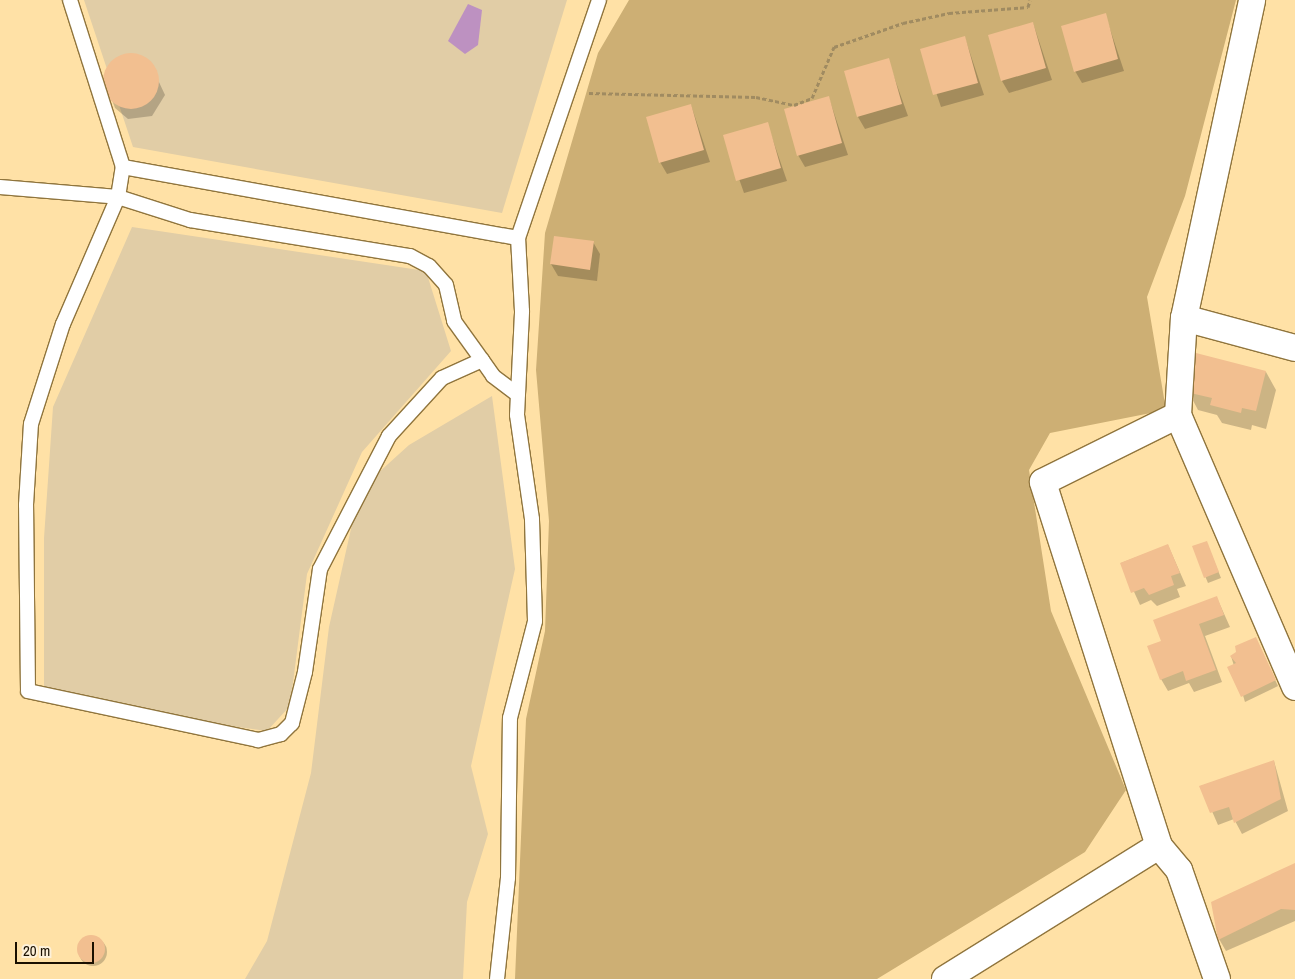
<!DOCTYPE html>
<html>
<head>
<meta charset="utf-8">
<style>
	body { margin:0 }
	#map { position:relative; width:1295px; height:979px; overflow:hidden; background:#ffe1a6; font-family:"Archivo Narrow",sans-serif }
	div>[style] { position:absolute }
	.green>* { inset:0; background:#e1cda6 }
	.forest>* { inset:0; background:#cdaf74 }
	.water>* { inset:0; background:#bd91c1 }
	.shadow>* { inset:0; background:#0003 }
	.round { border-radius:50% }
	.building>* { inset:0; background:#f2bf90 }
	.path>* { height:3px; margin-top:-1.5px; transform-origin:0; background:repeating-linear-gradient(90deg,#a08b61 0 4px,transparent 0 6.5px) }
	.roads { filter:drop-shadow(1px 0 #90753d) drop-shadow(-1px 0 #90753d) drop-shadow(0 1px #90753d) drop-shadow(0 -1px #90753d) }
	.lane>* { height:14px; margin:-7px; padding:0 7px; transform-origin:7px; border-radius:7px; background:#fff }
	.street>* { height:26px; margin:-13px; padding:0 13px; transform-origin:13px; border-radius:13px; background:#fff }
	span { translate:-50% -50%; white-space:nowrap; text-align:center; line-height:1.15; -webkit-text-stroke:4px #fdf1da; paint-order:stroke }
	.scale { position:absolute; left:15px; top:942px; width:79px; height:22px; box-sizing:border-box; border:2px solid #1a1000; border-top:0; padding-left:6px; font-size:15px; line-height:18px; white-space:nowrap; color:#1a1000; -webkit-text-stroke:4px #fdf1da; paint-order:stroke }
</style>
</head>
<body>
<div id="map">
	<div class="green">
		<div style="clip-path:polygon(84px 0,567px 0,502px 213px,133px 147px)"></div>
		<div style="clip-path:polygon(132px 227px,426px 271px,451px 351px,362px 452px,307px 574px,290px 706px,267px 731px,44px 701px,44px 538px,53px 407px)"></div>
		<div style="clip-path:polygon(492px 396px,515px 569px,471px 766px,488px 834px,467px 902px,463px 979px,245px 979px,267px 941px,311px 773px,329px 627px,355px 511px,377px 474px,409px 445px)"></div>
	</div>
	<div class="forest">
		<div style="clip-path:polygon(629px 0,1236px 0,1185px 196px,1147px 297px,1166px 410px,1050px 433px,1029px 470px,1051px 611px,1126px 790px,1085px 852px,877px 979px,515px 979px,526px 719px,545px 631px,549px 521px,536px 370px,545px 233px,598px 53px)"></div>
	</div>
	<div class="water">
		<div style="clip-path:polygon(468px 4px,482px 10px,478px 45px,465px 54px,448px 41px)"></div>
	</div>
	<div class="shadow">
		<div style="clip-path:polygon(1105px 14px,1124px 71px,1082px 83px,1075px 71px)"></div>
		<div style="clip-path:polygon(1033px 23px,1052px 80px,1009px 93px,1002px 81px)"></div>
		<div style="clip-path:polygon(965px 38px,984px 95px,941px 107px,922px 50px)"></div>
		<div style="clip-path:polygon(136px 55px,151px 65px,165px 95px,152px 116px,128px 119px,115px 108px,104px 79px,119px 57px)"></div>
		<div style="clip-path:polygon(888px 60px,908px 116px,865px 129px,858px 117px)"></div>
		<div style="clip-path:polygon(829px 98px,848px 155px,805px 167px,798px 155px)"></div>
		<div style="clip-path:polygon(691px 105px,710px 162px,667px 174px,660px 162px)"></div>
		<div style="clip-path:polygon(767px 123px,787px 181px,744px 193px,724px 136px)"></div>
		<div style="clip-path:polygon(593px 242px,600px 254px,597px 281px,558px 276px,551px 264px)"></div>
		<div style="clip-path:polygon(1266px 372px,1276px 390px,1266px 429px,1252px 425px,1251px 430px,1222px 423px,1217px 415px,1198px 410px,1188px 391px)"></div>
		<div style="clip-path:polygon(1168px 545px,1186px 586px,1177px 589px,1180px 597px,1157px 606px,1151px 600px,1140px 605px,1121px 563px)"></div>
		<div style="clip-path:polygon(1193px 547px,1209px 548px,1221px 578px,1208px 583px)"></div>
		<div style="clip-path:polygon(1217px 598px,1230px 627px,1205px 636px,1222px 682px,1194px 692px,1189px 683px,1168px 691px,1161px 679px,1162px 642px)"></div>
		<div style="clip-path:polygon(1258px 644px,1278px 686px,1245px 702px,1231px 656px)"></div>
		<div style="clip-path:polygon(1274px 761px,1288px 811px,1242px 834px,1234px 819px,1218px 825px,1201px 786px)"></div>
		<div style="clip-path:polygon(1295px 865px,1295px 921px,1226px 951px,1219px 939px)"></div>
		<div class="round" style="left:79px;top:938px;width:28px;height:28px"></div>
	</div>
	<div class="building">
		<div style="clip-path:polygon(1106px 13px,1118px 59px,1074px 72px,1061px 26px)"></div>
		<div style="clip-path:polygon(1033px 22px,1046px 68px,1001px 81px,988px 35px)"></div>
		<div style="clip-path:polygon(965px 36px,978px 83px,933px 95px,920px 49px)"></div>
		<div class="round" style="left:103px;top:53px;width:56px;height:56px"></div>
		<div style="clip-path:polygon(889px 58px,902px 104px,857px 117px,844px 71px)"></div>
		<div style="clip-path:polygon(829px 96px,842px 143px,797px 156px,784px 109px)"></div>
		<div style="clip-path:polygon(691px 104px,704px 150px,659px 163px,646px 117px)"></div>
		<div style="clip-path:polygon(768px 122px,781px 168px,736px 181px,723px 135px)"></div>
		<div style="clip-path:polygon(554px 236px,594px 241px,590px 270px,550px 264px)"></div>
		<div style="clip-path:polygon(1196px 353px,1266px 371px,1256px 411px,1242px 408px,1241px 413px,1210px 405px,1212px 398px,1186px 392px)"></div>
		<div style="clip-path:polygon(1207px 541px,1219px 572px,1204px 578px,1192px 546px)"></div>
		<div style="clip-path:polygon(1168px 544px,1180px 573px,1171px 576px,1174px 585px,1149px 595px,1144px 588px,1131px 593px,1120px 563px)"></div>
		<div style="clip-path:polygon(1217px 596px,1224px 615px,1199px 624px,1216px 670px,1186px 681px,1183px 671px,1160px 680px,1147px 646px,1161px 641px,1153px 620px)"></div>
		<div style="clip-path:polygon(1256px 637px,1276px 680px,1241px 697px,1227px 667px,1236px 663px,1230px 656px,1236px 652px,1235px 646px)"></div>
		<div style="clip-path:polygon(1274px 760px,1281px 799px,1234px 823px,1229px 807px,1210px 813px,1199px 786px)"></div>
		<div style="clip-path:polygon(1295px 863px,1295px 910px,1281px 909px,1218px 940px,1211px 902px)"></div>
		<div class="round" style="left:77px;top:935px;width:28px;height:28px"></div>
	</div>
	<div class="path">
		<div style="left:589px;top:93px;width:167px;rotate:1.4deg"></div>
		<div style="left:756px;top:97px;width:39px;rotate:12deg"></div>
		<div style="left:794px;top:105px;width:19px;rotate:-21deg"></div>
		<div style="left:812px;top:98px;width:56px;rotate:-66.7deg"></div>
		<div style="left:834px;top:47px;width:73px;rotate:-19.2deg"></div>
		<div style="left:903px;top:23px;width:47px;rotate:-12.3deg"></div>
		<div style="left:949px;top:13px;width:79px;rotate:-4.3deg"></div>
		<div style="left:1028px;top:7px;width:7px;rotate:-74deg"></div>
	</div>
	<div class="roads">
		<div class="lane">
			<div style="left:70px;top:0;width:175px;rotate:72.4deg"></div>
			<div style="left:123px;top:167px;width:401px;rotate:10.2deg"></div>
			<div style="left:0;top:187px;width:118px;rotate:4.8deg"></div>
			<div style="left:118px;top:197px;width:30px;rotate:-81deg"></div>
			<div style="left:482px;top:360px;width:44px;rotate:155.8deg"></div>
			<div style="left:442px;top:378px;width:79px;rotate:132.4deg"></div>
			<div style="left:389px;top:436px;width:150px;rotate:117.4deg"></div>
			<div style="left:320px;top:569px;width:104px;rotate:98.3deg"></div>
			<div style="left:305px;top:672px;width:53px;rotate:104.3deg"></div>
			<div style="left:292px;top:723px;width:16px;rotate:135deg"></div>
			<div style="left:281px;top:734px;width:24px;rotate:165deg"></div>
			<div style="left:258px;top:740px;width:235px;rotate:-168deg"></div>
			<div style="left:28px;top:691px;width:186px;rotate:-90.6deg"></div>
			<div style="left:26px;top:505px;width:81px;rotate:-86.5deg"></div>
			<div style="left:31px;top:424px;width:105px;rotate:-72.3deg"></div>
			<div style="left:63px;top:324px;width:138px;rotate:-66.6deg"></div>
			<div style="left:118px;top:197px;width:76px;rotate:17.7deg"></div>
			<div style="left:190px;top:220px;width:223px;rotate:9.3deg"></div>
			<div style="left:410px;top:256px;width:21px;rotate:28deg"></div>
			<div style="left:429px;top:266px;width:25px;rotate:48deg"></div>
			<div style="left:446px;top:285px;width:37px;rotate:77deg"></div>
			<div style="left:454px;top:321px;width:48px;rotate:54.3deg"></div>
			<div style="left:482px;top:360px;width:19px;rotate:55deg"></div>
			<div style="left:493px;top:376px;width:31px;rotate:37deg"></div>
			<div style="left:497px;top:979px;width:102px;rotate:-83.8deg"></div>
			<div style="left:508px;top:878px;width:160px;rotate:-89.3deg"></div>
			<div style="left:510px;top:718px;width:100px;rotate:-75.5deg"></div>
			<div style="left:535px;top:621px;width:102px;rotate:-91.7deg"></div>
			<div style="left:532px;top:519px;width:105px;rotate:-98.2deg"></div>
			<div style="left:517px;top:415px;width:104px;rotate:-87.2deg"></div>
			<div style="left:522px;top:311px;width:73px;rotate:-93.1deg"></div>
			<div style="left:518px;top:238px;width:251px;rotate:-71.2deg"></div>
		</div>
		<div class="street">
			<div style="left:1184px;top:318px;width:115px;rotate:15.1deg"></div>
			<div style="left:1178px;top:415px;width:296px;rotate:66.7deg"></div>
			<div style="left:945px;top:979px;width:252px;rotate:-31.9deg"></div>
			<div style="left:1217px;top:979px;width:115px;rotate:-109.2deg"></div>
			<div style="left:1179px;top:870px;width:31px;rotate:-130deg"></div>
			<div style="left:1159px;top:846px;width:382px;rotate:-107.7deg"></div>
			<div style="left:1043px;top:482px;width:151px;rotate:-26.4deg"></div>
			<div style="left:1178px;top:415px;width:97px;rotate:-86.5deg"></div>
			<div style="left:1184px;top:318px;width:325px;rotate:-77.9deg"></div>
		</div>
	</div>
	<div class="scale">20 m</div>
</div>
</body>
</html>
